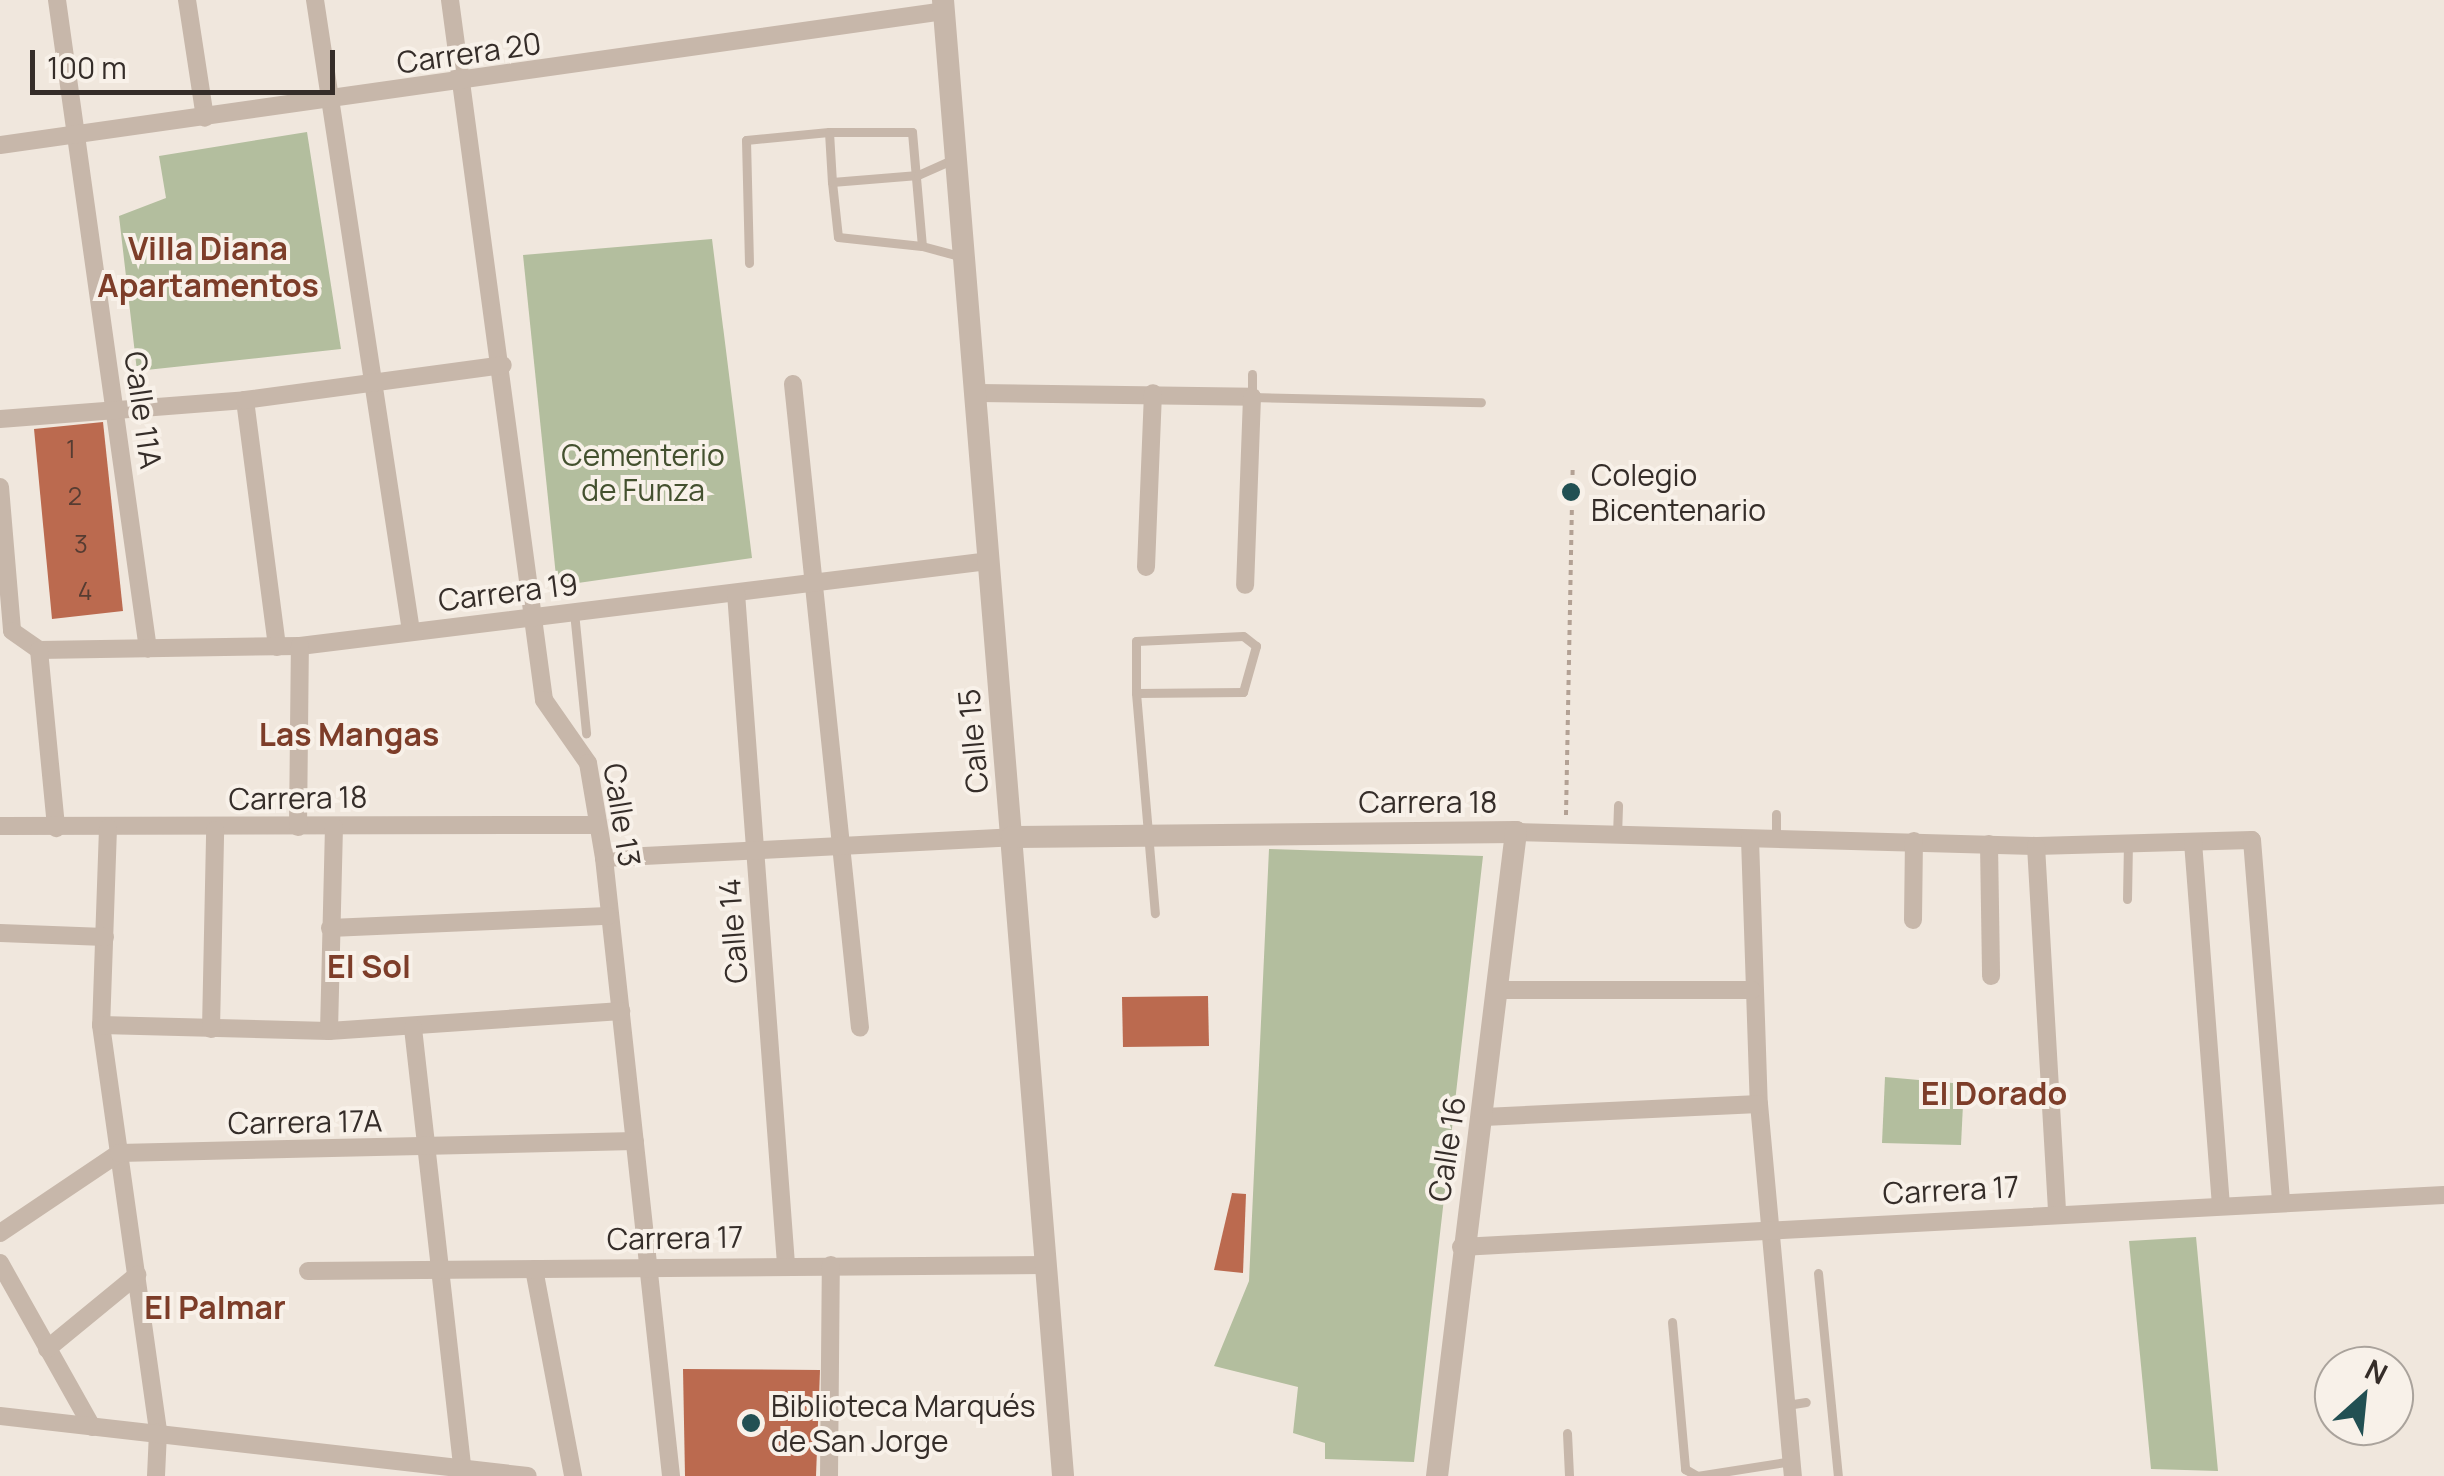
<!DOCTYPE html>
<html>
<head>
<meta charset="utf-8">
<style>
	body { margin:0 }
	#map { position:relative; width:2444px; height:1476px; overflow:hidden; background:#f0e7dd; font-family:Manrope,sans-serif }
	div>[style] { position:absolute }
	.green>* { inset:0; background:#b3be9e }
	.building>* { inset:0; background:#bb6a4f }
	.path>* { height:4px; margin-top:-2px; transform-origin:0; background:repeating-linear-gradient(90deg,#b3a194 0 5px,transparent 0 10px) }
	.service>* { height:9px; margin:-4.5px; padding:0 4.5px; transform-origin:4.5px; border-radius:4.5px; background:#c7b7aa }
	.minor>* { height:18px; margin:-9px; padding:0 9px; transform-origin:9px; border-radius:9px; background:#c7b7aa }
	.tertiary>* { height:22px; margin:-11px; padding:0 11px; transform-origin:11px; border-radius:11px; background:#c7b7aa }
	.dots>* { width:28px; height:28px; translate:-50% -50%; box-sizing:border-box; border:5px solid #f8f1e9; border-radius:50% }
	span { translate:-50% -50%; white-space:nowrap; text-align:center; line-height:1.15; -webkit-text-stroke:8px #f8f1e9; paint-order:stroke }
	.number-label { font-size:25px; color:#563c32 }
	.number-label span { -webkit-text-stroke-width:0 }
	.street-label { font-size:30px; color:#352d29 }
	.park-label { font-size:30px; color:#44512f }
	.poi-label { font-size:30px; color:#352d29 }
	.left { translate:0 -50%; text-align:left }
	.neighbourhood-label { font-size:32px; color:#7d3d29; font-weight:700 }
	.north { position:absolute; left:2314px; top:1346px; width:100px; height:100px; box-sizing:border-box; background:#f8f1e9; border:2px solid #aaa39c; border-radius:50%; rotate:27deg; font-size:28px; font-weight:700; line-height:40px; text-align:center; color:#352d29 }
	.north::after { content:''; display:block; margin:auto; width:35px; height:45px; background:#225053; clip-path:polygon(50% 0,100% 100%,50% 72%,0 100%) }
	.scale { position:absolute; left:30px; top:50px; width:305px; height:45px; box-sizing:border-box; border:5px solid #352d29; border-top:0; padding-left:12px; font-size:30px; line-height:35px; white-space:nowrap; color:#352d29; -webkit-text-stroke:8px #f8f1e9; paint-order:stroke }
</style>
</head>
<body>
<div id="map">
	<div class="green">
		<div style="clip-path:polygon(307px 132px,341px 349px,137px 371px,119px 216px,166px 198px,159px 156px)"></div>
		<div style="clip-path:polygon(712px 239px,752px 558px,557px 586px,523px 255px)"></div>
		<div style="clip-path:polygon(1269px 849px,1483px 856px,1414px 1462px,1325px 1459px,1325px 1443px,1293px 1433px,1298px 1387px,1214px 1366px,1249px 1281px)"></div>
		<div style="clip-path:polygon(1885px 1077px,1964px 1084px,1961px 1145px,1882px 1143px)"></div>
		<div style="clip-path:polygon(2196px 1237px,2218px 1471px,2151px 1469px,2129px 1241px)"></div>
	</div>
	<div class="building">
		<div style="clip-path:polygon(103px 422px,123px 611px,52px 619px,34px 429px)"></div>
		<div style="clip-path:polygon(1208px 996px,1209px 1046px,1123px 1047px,1122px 997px)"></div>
		<div style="clip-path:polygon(1232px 1193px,1246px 1194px,1243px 1273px,1214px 1270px)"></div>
		<div style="clip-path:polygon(683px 1369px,820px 1370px,816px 1476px,685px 1476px)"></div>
	</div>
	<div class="path">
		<div style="left:1566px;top:815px;width:350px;rotate:-88.9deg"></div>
	</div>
	<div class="service">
		<div style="left:829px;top:132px;width:83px"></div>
		<div style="left:912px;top:132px;width:114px;rotate:85deg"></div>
		<div style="left:922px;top:246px;width:39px;rotate:15deg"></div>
		<div style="left:832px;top:182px;width:55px;rotate:83.8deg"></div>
		<div style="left:838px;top:237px;width:84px;rotate:6.1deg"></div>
		<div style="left:749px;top:263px;width:123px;rotate:-91.4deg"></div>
		<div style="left:746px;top:140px;width:83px;rotate:-5.5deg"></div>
		<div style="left:829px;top:132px;width:50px;rotate:86.6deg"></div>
		<div style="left:832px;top:182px;width:86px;rotate:-4.7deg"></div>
		<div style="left:918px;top:175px;width:39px;rotate:-24deg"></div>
		<div style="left:1252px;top:374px;width:23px;rotate:90deg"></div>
		<div style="left:1252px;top:397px;width:229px;rotate:1.3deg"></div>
		<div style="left:574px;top:612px;width:122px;rotate:84.3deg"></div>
		<div style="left:1136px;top:693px;width:107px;rotate:-0.5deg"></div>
		<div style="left:1243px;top:692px;width:48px;rotate:-74.2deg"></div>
		<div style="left:1256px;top:646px;width:16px;rotate:-142deg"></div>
		<div style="left:1243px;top:636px;width:107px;rotate:177.3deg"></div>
		<div style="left:1136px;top:641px;width:52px;rotate:90deg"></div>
		<div style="left:1136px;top:693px;width:221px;rotate:85.1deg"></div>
		<div style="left:1617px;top:835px;width:30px;rotate:-88deg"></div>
		<div style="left:1776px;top:839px;width:25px;rotate:-90deg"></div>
		<div style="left:2127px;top:899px;width:56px;rotate:-89deg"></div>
		<div style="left:1818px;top:1273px;width:204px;rotate:84.4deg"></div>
		<div style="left:1672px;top:1322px;width:148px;rotate:84.9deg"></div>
		<div style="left:1685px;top:1469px;width:14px;rotate:30deg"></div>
		<div style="left:1697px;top:1476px;width:96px;rotate:-9deg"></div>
		<div style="left:1787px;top:1405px;width:19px;rotate:-9deg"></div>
		<div style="left:1567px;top:1433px;width:43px;rotate:87.3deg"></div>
	</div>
	<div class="minor">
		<div style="left:57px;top:0;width:655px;rotate:82.02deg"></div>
		<div style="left:187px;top:0;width:119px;rotate:81.3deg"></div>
		<div style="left:315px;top:0;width:638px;rotate:81.35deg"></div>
		<div style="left:450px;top:0;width:706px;rotate:82.35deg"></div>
		<div style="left:544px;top:700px;width:77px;rotate:55.1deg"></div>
		<div style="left:588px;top:763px;width:96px;rotate:80.4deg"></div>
		<div style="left:604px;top:858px;width:622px;rotate:83.81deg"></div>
		<div style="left:0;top:145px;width:953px;rotate:-8.08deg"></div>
		<div style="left:793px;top:384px;width:647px;rotate:84.06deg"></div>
		<div style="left:979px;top:393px;width:273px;rotate:0.8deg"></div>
		<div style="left:1252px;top:397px;width:188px;rotate:92.1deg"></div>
		<div style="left:245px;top:400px;width:249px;rotate:82.6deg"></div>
		<div style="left:0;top:419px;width:246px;rotate:-4.4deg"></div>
		<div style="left:245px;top:400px;width:260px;rotate:-7.7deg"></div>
		<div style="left:0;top:487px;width:144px;rotate:85.2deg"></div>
		<div style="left:12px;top:631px;width:33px;rotate:35deg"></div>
		<div style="left:39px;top:650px;width:261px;rotate:-0.9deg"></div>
		<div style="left:300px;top:646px;width:693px;rotate:-7.04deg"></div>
		<div style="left:1146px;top:567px;width:174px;rotate:-87.7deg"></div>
		<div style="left:736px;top:593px;width:673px;rotate:85.74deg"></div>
		<div style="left:39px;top:650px;width:179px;rotate:84.5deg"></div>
		<div style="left:0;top:826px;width:598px;rotate:-0.1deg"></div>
		<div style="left:298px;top:827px;width:181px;rotate:-89.4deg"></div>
		<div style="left:108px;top:828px;width:197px;rotate:92deg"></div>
		<div style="left:101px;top:1025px;width:411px;rotate:82deg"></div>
		<div style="left:158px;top:1432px;width:44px;rotate:92.6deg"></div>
		<div style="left:1516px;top:832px;width:520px;rotate:1.54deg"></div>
		<div style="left:2036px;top:846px;width:216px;rotate:-1.6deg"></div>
		<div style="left:2252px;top:840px;width:364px;rotate:85.4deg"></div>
		<div style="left:1750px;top:839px;width:265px;rotate:88.1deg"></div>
		<div style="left:1759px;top:1104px;width:374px;rotate:84.8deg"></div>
		<div style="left:2193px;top:842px;width:365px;rotate:85.6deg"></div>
		<div style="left:1989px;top:844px;width:132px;rotate:89.1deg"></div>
		<div style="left:2036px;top:846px;width:368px;rotate:86.7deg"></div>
		<div style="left:604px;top:858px;width:409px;rotate:-2.9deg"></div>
		<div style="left:1913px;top:920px;width:79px;rotate:-89.3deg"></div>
		<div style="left:330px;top:928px;width:278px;rotate:-2.5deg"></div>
		<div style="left:0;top:933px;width:105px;rotate:2.2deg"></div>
		<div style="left:1496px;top:990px;width:256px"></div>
		<div style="left:101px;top:1025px;width:228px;rotate:1.5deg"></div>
		<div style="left:329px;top:1031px;width:293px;rotate:-3.9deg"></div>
		<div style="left:413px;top:1028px;width:441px;rotate:83.6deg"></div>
		<div style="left:211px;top:1029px;width:199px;rotate:-88.8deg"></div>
		<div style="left:329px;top:1031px;width:204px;rotate:-88.6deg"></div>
		<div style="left:1484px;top:1117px;width:275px;rotate:-2.7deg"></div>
		<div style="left:0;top:1233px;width:143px;rotate:-33.9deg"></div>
		<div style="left:119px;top:1153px;width:516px;rotate:-1.33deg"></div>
		<div style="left:1461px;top:1247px;width:984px;rotate:-3.03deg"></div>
		<div style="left:0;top:1263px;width:188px;rotate:60.7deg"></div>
		<div style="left:534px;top:1269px;width:211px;rotate:79.3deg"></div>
		<div style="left:308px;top:1271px;width:736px;rotate:-0.47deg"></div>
		<div style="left:47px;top:1349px;width:117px;rotate:-39.4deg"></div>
		<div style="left:0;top:1416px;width:531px;rotate:6.48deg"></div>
		<div style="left:829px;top:1476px;width:211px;rotate:-89.5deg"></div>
	</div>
	<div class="tertiary">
		<div style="left:943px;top:0;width:1481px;rotate:85.35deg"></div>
		<div style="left:1012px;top:837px;width:504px;rotate:-0.57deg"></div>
		<div style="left:1516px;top:832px;width:649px;rotate:96.99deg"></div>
	</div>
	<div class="dots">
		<div style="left:1571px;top:492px;background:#225053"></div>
		<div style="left:751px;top:1423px;background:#225053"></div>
	</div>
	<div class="number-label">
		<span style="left:71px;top:449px">1</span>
		<span style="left:75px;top:496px">2</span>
		<span style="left:81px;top:544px">3</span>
		<span style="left:85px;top:591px">4</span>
	</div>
	<div class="street-label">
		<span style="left:469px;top:53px;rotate:-8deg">Carrera 20</span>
		<span style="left:143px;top:410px;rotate:82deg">Calle 11A</span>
		<span style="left:508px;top:592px;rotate:-7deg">Carrera 19</span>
		<span style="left:973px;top:741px;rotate:-95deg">Calle 15</span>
		<span style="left:298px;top:798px;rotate:-1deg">Carrera 18</span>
		<span style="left:1428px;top:802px">Carrera 18</span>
		<span style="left:622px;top:815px;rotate:81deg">Calle 13</span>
		<span style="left:733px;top:931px;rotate:-94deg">Calle 14</span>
		<span style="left:305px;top:1122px;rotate:-1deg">Carrera 17A</span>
		<span style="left:1447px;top:1149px;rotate:-81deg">Calle 16</span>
		<span style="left:1951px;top:1190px;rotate:-3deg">Carrera 17</span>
		<span style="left:675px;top:1238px;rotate:-1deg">Carrera 17</span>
	</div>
	<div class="park-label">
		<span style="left:643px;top:472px">Cementerio<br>de Funza</span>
	</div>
	<div class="poi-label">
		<span class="left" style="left:1591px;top:492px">Colegio<br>Bicentenario</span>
		<span class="left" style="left:771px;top:1423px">Biblioteca Marqués<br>de San Jorge</span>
	</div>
	<div class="neighbourhood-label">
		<span style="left:208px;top:267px">Villa Diana<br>Apartamentos</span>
		<span style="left:349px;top:734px">Las Mangas</span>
		<span style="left:369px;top:966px">El Sol</span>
		<span style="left:1994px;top:1093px">El Dorado</span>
		<span style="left:215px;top:1307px">El Palmar</span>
	</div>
	<div class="north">N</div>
	<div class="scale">100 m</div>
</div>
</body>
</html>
